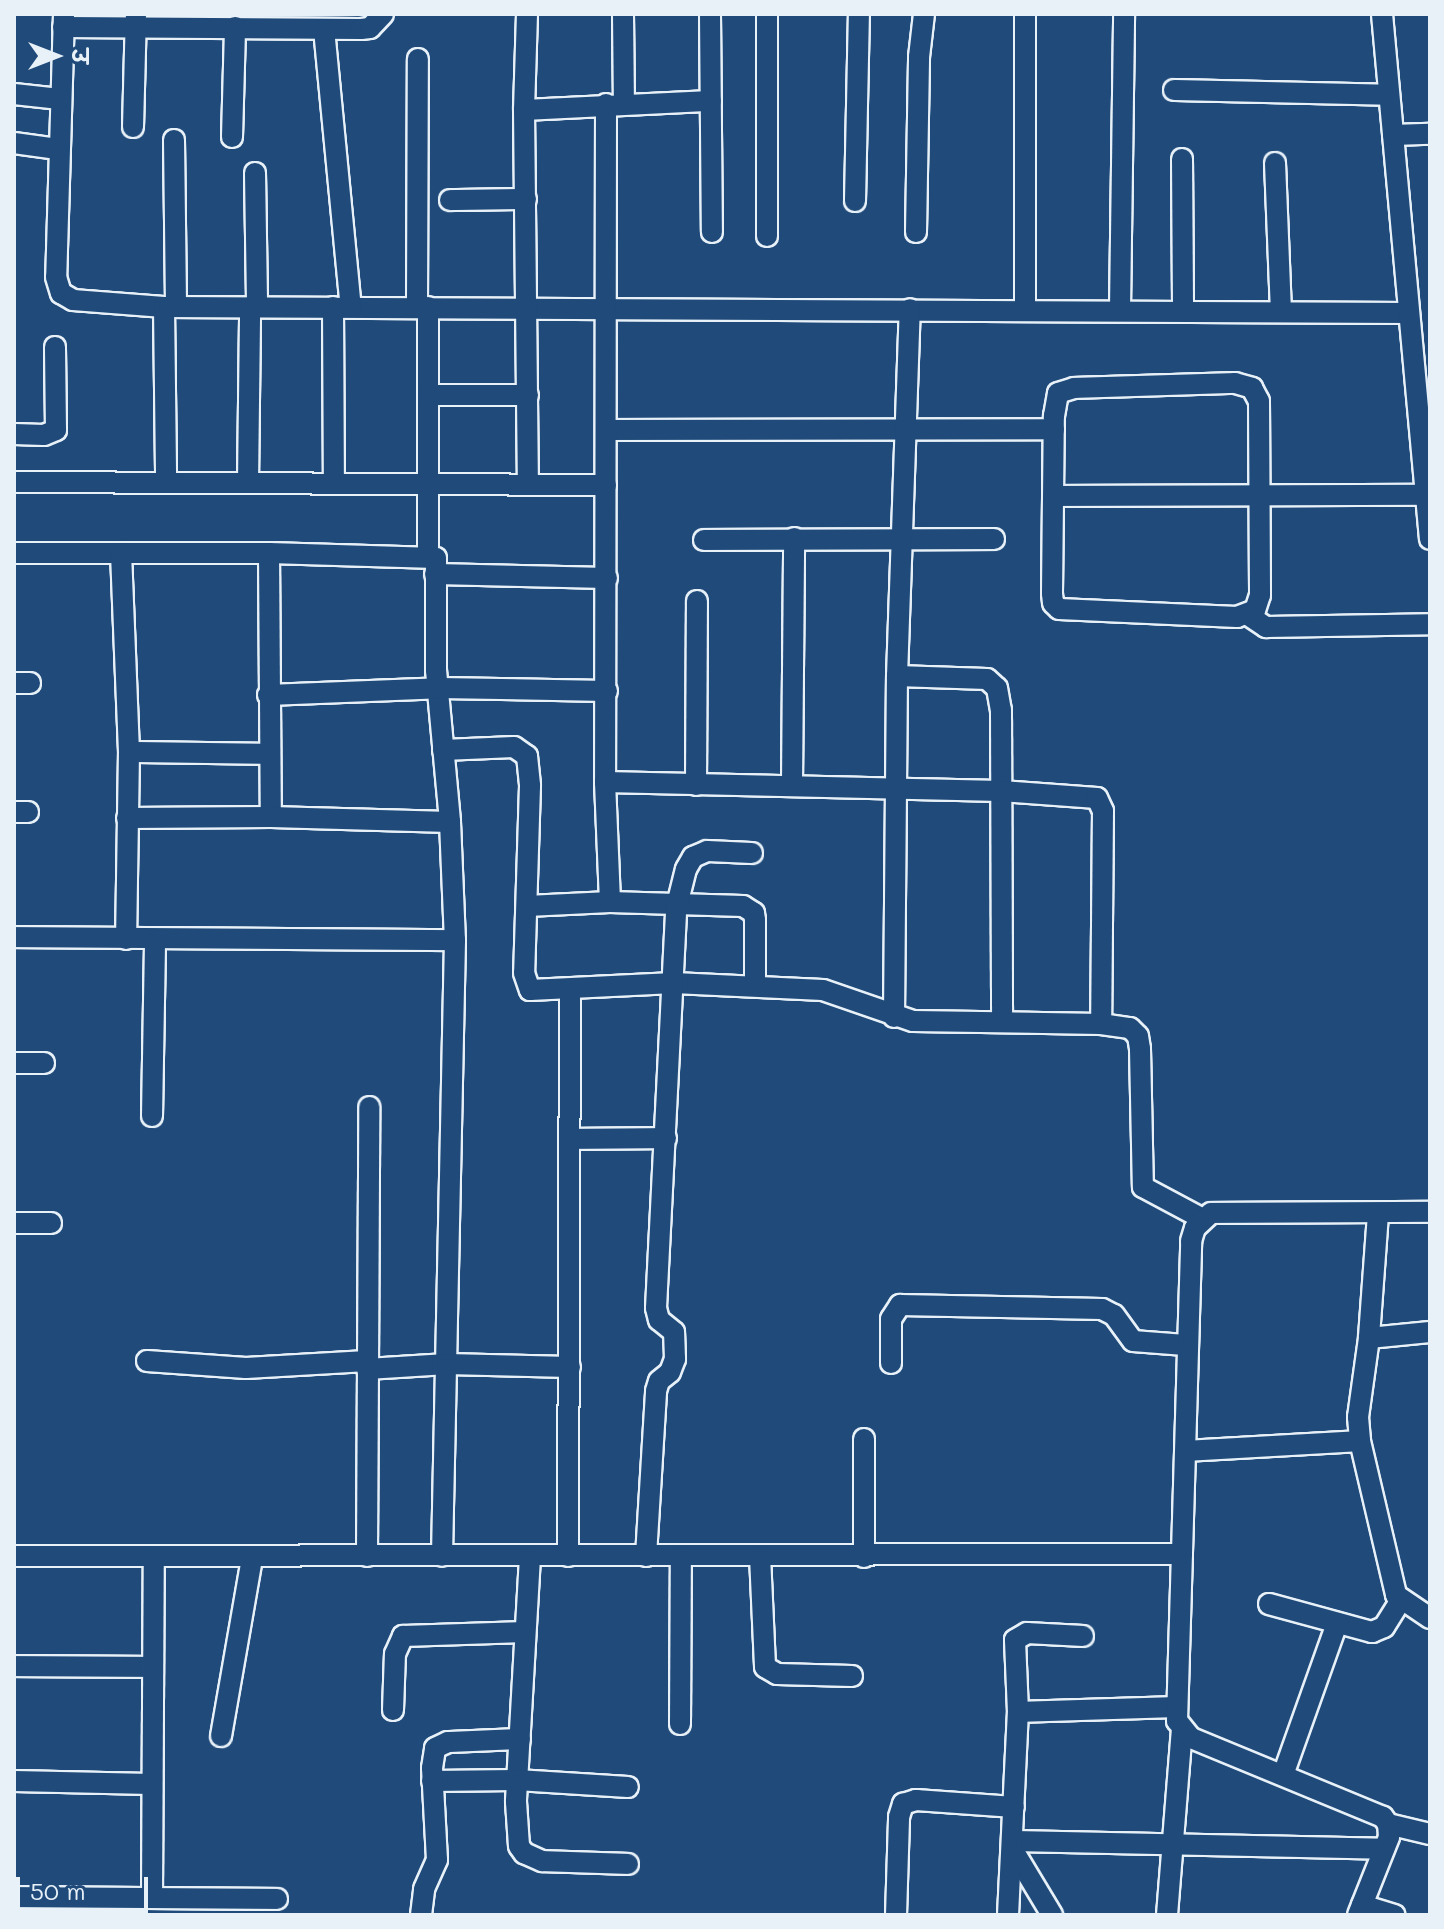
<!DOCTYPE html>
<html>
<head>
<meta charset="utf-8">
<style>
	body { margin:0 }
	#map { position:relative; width:1444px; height:1929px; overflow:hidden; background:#1f4a7a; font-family:Mali,"Playpen Sans Deva",sans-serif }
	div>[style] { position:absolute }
	.roads { filter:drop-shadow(2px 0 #e8f1f8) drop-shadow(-2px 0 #e8f1f8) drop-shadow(0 2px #e8f1f8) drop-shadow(0 -2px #e8f1f8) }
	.minor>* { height:20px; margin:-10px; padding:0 10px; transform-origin:10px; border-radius:10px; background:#1f4a7a }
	span { translate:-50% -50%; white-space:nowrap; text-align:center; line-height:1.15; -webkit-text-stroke:6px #1f4a7a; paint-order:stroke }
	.frame { position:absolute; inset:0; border:16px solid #e8f1f8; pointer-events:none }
	.north { position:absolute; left:16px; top:16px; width:80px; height:80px; -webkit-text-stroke:6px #1f4a7a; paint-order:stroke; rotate:90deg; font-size:22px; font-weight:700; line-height:32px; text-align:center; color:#e8f1f8 }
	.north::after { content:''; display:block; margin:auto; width:28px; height:36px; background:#e8f1f8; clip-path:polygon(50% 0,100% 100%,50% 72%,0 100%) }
	.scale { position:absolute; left:16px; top:1877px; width:132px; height:36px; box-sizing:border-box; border:4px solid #e8f1f8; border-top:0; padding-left:10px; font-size:24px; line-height:28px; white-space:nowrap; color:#e8f1f8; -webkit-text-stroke:6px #1f4a7a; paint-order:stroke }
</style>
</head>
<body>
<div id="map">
	<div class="roads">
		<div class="minor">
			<div style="left:64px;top:14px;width:263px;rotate:91.7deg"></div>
			<div style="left:56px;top:277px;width:17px;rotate:73deg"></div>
			<div style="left:61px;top:293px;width:14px;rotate:30deg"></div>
			<div style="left:73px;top:300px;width:91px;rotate:4.4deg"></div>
			<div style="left:164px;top:307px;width:1245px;rotate:0.28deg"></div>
			<div style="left:527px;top:14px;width:96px;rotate:91.8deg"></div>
			<div style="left:524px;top:110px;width:375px;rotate:89.4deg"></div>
			<div style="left:623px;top:14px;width:89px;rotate:89.4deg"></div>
			<div style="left:710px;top:14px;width:218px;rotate:89.5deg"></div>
			<div style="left:1025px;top:14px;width:296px;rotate:90deg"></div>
			<div style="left:1382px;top:14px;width:527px;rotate:84.78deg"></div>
			<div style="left:63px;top:27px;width:298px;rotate:0.4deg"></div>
			<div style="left:361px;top:29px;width:9px;rotate:-6deg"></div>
			<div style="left:370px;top:28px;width:19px;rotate:-47deg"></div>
			<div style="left:324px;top:29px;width:279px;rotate:84.5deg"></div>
			<div style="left:1174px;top:90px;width:215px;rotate:1.3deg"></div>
			<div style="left:14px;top:94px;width:46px;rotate:6.2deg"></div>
			<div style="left:606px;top:104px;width:678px;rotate:90.08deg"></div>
			<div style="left:605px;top:782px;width:120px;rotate:87.6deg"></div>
			<div style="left:524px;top:110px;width:187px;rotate:-2.8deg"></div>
			<div style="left:133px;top:127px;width:113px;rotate:-88.5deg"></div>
			<div style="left:1393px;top:135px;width:37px;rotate:-2deg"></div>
			<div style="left:232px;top:137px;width:110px;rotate:-88.4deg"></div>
			<div style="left:174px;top:140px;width:167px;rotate:89.3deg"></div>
			<div style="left:14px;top:143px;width:44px;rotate:7.8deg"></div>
			<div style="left:1182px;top:159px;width:152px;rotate:89.6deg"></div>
			<div style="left:1275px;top:163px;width:149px;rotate:87.7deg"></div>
			<div style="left:255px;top:173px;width:134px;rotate:89.1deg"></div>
			<div style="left:450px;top:200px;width:76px;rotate:-0.8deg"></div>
			<div style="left:855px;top:201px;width:187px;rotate:-88.8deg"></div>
			<div style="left:916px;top:232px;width:175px;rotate:-89deg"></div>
			<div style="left:919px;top:57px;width:43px;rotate:-83.4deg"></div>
			<div style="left:767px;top:236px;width:222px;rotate:-90deg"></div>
			<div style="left:164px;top:307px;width:175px;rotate:89.3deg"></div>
			<div style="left:333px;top:307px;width:175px;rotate:89.7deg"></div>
			<div style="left:417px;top:307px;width:248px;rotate:-89.8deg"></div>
			<div style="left:428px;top:307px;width:249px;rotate:90deg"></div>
			<div style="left:1120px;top:309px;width:295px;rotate:-89.2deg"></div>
			<div style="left:1235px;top:383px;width:18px;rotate:16deg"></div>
			<div style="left:1252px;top:388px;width:15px;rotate:62deg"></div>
			<div style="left:1259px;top:401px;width:194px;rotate:89.7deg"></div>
			<div style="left:1260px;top:595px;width:16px;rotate:108deg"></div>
			<div style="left:1255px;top:610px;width:19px;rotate:159deg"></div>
			<div style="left:1237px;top:617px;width:178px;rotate:-177.4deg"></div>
			<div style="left:1059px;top:609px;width:8px;rotate:-135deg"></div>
			<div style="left:1053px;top:603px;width:10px;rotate:-96deg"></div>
			<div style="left:1052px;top:593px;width:177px;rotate:-89.4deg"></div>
			<div style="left:1054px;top:416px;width:23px;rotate:-80deg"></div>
			<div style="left:1058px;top:393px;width:17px;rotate:-17deg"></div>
			<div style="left:1074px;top:388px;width:161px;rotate:-1.8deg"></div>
			<div style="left:430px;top:395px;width:98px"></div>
			<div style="left:607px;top:430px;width:447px;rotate:-0.1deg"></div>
			<div style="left:14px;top:434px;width:30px;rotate:2deg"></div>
			<div style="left:44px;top:435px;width:13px;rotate:-23deg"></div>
			<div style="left:56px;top:430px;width:83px;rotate:-90.7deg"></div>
			<div style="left:14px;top:482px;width:592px;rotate:0.29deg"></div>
			<div style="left:248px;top:483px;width:176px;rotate:-89.3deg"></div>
			<div style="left:1055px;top:496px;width:371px;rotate:-0.2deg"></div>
			<div style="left:704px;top:540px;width:290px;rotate:-0.2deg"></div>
			<div style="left:14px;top:553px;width:255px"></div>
			<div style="left:269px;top:553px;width:167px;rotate:1.7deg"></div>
			<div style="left:436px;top:558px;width:112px;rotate:90deg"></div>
			<div style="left:436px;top:670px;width:153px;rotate:84.7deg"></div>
			<div style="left:450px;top:822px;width:118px;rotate:87.6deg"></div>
			<div style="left:455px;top:940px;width:616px;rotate:91.21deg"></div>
			<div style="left:121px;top:553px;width:199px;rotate:87.7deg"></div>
			<div style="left:129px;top:752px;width:187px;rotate:90.9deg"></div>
			<div style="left:269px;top:553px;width:264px;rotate:89.6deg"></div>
			<div style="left:435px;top:574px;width:172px;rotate:1.3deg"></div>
			<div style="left:1248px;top:615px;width:22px;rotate:34deg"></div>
			<div style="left:1266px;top:627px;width:164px;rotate:-1deg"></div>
			<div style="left:897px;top:676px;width:90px;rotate:1.9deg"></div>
			<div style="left:987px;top:679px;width:13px;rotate:42deg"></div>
			<div style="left:997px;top:688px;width:22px;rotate:80deg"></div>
			<div style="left:1001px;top:710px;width:312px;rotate:89.8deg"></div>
			<div style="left:14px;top:683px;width:16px"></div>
			<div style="left:268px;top:695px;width:171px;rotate:-2.3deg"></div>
			<div style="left:439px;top:688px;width:168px;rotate:1deg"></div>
			<div style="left:443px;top:750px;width:71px;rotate:-2.4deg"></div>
			<div style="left:514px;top:747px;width:16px;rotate:35deg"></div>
			<div style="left:527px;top:756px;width:30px;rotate:84deg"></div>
			<div style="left:530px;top:786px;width:187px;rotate:91.8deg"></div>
			<div style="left:524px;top:973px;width:18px;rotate:71deg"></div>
			<div style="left:530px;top:990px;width:144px;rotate:-2.8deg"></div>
			<div style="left:674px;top:983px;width:149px;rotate:2.7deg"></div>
			<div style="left:823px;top:990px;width:95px;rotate:19deg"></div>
			<div style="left:913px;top:1021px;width:188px;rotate:0.9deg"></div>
			<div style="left:1101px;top:1024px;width:29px;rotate:8deg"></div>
			<div style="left:1130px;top:1028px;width:11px;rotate:45deg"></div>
			<div style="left:1138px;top:1036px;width:13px;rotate:81deg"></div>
			<div style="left:1140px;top:1049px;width:138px;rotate:88.8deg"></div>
			<div style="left:1143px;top:1187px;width:68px;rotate:28.1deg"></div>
			<div style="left:129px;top:752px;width:139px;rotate:0.8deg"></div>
			<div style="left:605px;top:782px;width:396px;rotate:1.3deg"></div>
			<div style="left:1001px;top:791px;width:96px;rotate:4.2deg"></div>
			<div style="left:1097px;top:798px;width:14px;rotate:65deg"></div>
			<div style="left:1103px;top:811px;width:213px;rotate:90.5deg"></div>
			<div style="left:696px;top:785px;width:184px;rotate:-89.7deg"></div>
			<div style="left:792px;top:785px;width:247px;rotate:-89.5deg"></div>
			<div style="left:14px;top:812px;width:14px"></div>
			<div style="left:127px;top:818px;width:144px;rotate:-0.4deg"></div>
			<div style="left:271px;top:817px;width:179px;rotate:1.6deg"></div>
			<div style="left:527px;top:906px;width:83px;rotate:-2.8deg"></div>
			<div style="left:610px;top:902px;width:133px;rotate:1.7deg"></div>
			<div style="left:743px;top:906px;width:13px;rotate:32deg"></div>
			<div style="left:754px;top:913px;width:7px;rotate:82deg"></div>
			<div style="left:755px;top:920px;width:66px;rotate:90deg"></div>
			<div style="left:14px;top:937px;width:441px;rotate:0.4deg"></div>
			<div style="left:894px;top:1017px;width:341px;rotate:-89.5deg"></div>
			<div style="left:897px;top:676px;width:367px;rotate:-88deg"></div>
			<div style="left:14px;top:1063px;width:30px"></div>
			<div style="left:152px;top:1116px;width:176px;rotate:-89deg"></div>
			<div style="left:572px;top:1139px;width:94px;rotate:-0.6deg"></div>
			<div style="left:1378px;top:1214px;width:124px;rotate:94.2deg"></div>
			<div style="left:1369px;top:1338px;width:80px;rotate:97.9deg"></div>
			<div style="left:1358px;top:1417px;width:24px;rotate:85deg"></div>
			<div style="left:1360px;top:1441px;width:158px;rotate:76.8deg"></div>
			<div style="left:1396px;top:1595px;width:41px;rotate:34.1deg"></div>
			<div style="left:14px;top:1223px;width:37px"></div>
			<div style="left:1369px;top:1338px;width:61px;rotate:-5.6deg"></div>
			<div style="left:147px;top:1361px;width:99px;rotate:4deg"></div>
			<div style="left:246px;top:1368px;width:121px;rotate:-3.3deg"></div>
			<div style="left:891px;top:1363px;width:44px;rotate:-90deg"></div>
			<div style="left:891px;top:1319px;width:17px;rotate:-57deg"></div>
			<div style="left:900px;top:1305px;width:202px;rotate:1.1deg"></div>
			<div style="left:1102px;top:1309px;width:13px;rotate:27deg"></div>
			<div style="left:1114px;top:1315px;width:32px;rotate:54deg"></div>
			<div style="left:1133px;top:1341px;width:52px;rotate:4.4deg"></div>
			<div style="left:367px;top:1369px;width:80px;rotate:-3.6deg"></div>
			<div style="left:447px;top:1364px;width:123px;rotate:1.4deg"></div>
			<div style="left:864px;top:1439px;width:118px;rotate:90deg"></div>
			<div style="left:1186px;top:1451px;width:174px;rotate:-3.3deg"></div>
			<div style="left:14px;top:1556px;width:1168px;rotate:-0.1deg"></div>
			<div style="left:367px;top:1556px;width:449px;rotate:-89.7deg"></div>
			<div style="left:568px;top:1556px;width:567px;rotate:-89.8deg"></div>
			<div style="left:646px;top:1556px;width:165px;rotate:-86.5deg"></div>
			<div style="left:656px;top:1391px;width:10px;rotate:-73deg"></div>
			<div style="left:659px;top:1381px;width:14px;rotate:-39deg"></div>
			<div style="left:670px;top:1372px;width:14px;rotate:-69deg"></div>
			<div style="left:675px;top:1359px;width:27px;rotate:-92deg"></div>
			<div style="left:674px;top:1332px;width:19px;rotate:-141deg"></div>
			<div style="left:659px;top:1320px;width:12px;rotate:-104deg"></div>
			<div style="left:656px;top:1308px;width:400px;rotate:-87.1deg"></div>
			<div style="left:676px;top:909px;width:41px;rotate:-76deg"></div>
			<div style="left:686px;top:869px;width:14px;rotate:-60deg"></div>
			<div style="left:693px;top:857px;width:15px;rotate:-23deg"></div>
			<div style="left:707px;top:851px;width:45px;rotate:2.5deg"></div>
			<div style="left:760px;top:1556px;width:111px;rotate:87.4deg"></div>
			<div style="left:765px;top:1667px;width:14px;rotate:30deg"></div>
			<div style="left:777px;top:1674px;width:75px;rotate:1.5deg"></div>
			<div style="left:530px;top:1557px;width:245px;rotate:93.3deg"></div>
			<div style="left:516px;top:1802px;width:44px;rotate:86.1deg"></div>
			<div style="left:519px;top:1846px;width:9px;rotate:54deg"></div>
			<div style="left:524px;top:1853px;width:20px;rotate:24deg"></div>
			<div style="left:542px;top:1861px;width:86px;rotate:2deg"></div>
			<div style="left:1269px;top:1604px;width:107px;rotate:15.2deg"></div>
			<div style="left:1372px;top:1632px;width:13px;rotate:-23deg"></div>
			<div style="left:1384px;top:1627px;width:31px;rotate:-58deg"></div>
			<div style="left:14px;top:1666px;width:139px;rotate:0.4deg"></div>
			<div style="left:393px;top:1710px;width:56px;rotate:-88deg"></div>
			<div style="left:395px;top:1654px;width:20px;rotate:-66deg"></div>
			<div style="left:403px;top:1636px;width:122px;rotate:-1.9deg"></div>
			<div style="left:1018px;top:1712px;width:157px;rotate:-1.8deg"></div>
			<div style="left:680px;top:1724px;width:168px;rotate:-89.7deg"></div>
			<div style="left:221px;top:1736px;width:181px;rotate:-80.1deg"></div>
			<div style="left:1283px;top:1775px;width:161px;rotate:-70.4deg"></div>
			<div style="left:14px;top:1781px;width:137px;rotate:1.3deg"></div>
			<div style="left:432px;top:1781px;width:85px;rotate:-0.7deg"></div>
			<div style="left:517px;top:1780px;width:111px;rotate:3.6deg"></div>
			<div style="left:1388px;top:1824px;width:43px;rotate:13.4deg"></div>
			<div style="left:1014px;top:1841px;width:370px;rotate:1.2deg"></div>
			<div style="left:1013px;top:1850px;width:76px;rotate:59deg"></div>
			<div style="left:14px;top:1897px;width:263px;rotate:0.4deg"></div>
			<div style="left:152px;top:1897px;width:339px;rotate:-89.7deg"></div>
			<div style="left:1362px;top:1905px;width:34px;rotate:17deg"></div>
			<div style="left:421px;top:1915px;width:26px;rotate:-83deg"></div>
			<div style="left:424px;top:1889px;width:32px;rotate:-66deg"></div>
			<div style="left:437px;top:1860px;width:92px;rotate:-93.1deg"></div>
			<div style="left:432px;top:1768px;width:20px;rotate:-81deg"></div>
			<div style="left:435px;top:1748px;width:14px;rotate:-25deg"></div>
			<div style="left:448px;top:1742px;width:72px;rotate:-2.4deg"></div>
			<div style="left:896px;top:1915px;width:98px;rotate:-88.2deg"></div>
			<div style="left:899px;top:1817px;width:14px;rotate:-73deg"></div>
			<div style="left:903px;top:1804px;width:14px;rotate:-17deg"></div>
			<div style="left:916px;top:1800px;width:98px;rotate:4.1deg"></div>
			<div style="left:1008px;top:1915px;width:203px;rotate:-87.2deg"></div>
			<div style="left:1018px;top:1712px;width:72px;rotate:-92.4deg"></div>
			<div style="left:1015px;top:1640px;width:14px;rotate:-30deg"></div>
			<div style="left:1027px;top:1633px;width:56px;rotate:3.1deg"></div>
			<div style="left:1167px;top:1915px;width:187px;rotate:-85.4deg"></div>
			<div style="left:1358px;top:1915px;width:84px;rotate:-68.3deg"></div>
			<div style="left:1389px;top:1837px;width:13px;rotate:-94deg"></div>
			<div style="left:1388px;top:1824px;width:9px;rotate:-126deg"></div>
			<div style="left:1383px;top:1817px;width:208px;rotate:-157.6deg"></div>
			<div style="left:1191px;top:1738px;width:22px;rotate:-129deg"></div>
			<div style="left:1177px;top:1721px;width:480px;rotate:-88.3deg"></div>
			<div style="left:1191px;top:1241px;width:14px;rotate:-73deg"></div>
			<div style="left:1195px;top:1228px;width:22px;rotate:-43deg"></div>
			<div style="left:1211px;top:1213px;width:219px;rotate:-0.3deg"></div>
		</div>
	</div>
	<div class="frame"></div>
	<div class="north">उ</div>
	<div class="scale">50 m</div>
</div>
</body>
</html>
